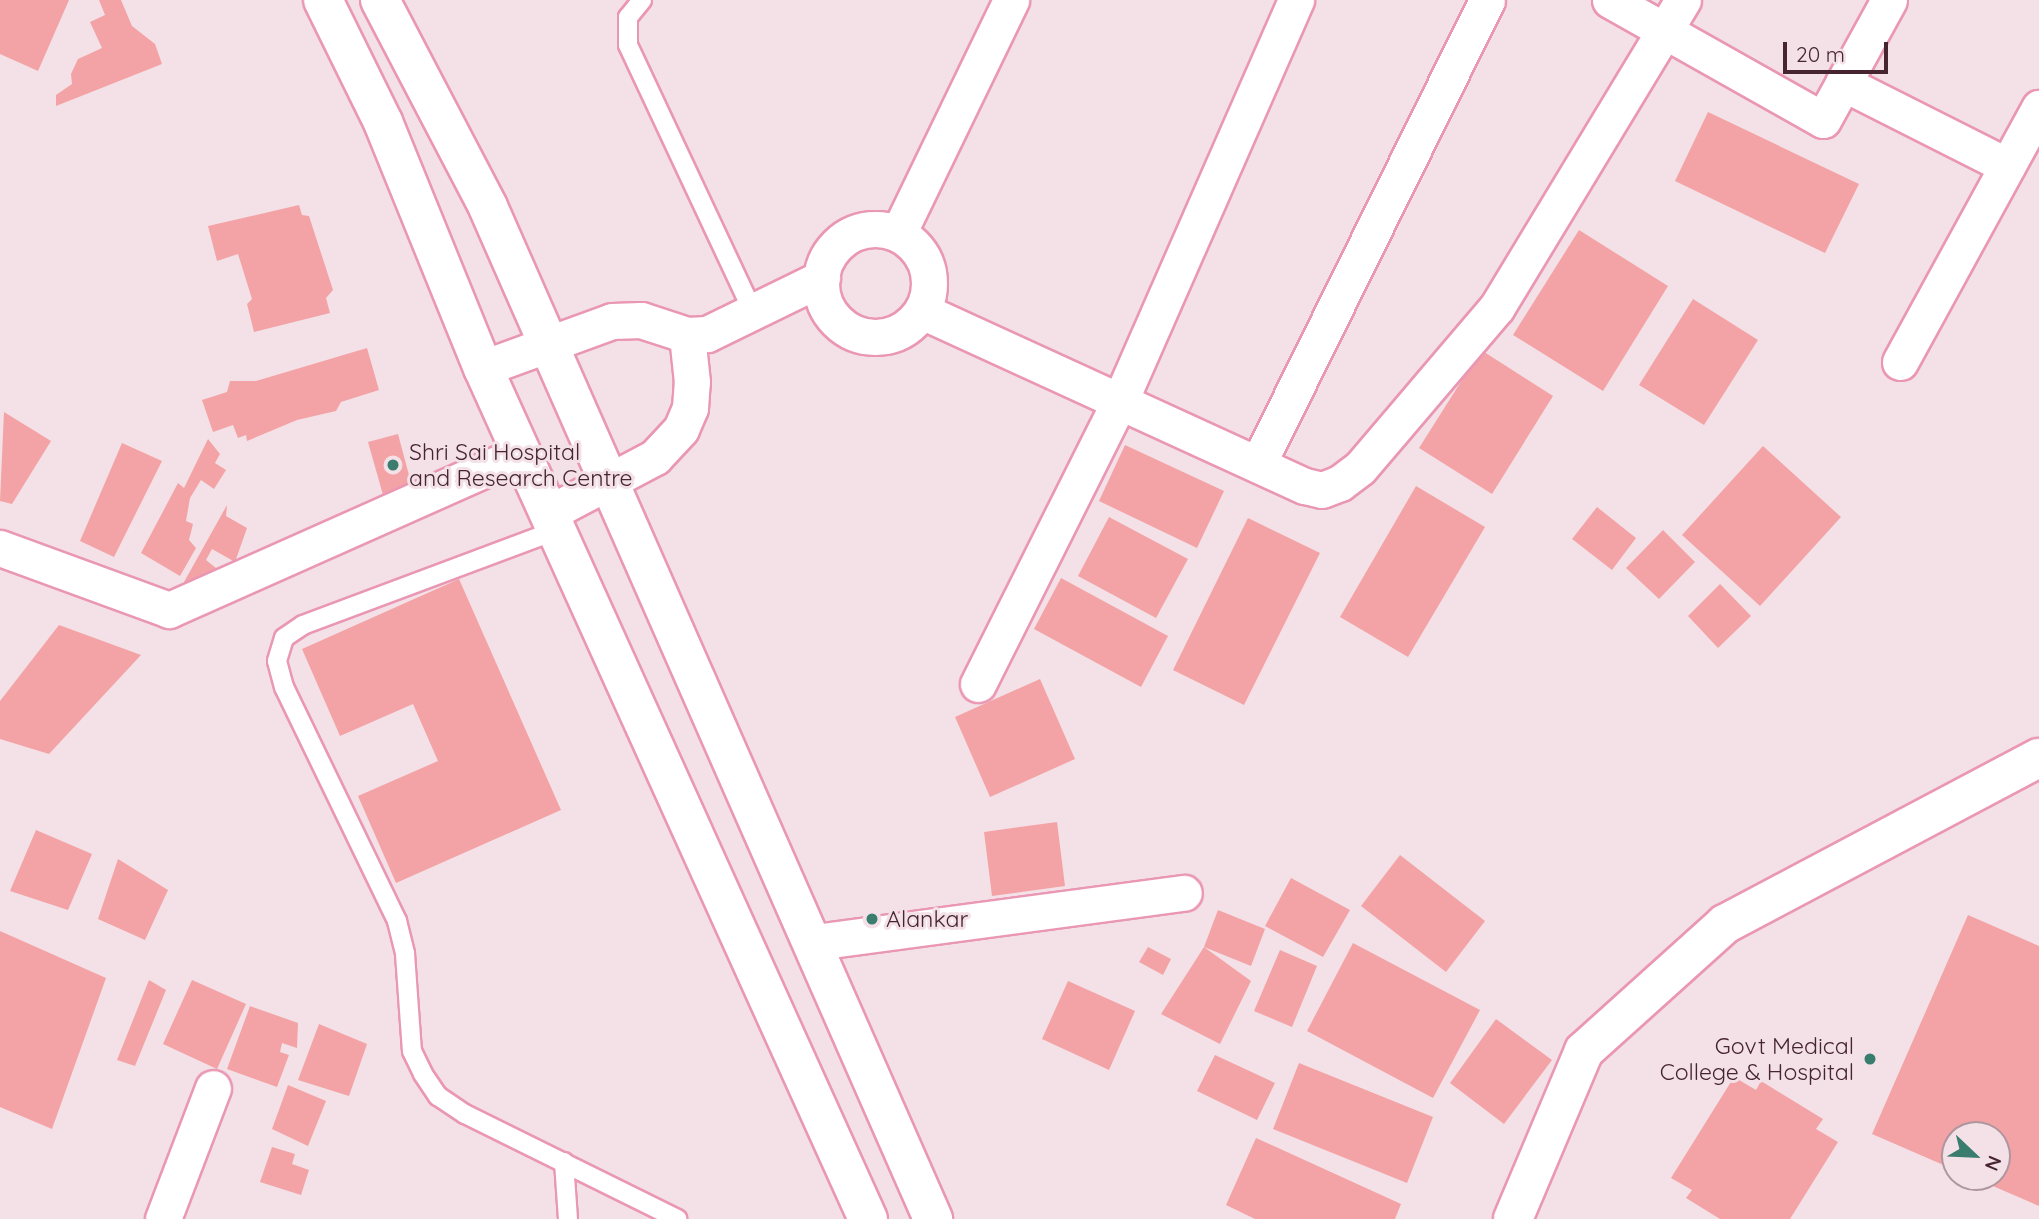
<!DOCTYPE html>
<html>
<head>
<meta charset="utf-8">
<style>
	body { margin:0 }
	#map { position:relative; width:2039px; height:1219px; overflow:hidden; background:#f3e1e7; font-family:Quicksand,sans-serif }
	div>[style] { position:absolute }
	.building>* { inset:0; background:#f3a3a5 }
	.roads { filter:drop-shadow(2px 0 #ea97b4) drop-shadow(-2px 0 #ea97b4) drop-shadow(0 2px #ea97b4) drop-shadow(0 -2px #ea97b4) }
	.service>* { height:18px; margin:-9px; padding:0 9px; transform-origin:9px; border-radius:9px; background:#fff }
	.minor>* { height:35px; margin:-17.5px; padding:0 17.5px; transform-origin:17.5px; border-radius:17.5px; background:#fff }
	.minor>.ring { margin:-17.5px; padding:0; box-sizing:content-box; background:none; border:35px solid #fff; border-radius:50% }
	.tertiary>* { height:38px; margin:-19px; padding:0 19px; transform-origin:19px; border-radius:19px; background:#fff }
	.primary>* { height:38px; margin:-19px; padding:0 19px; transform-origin:19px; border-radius:19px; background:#fff }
	.dots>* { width:19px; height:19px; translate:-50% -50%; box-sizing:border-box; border:4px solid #f3e1e7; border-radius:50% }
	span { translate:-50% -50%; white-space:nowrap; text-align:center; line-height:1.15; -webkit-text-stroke:6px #f3e1e7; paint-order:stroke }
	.poi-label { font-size:23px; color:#462531 }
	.left { translate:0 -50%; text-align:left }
	.right { translate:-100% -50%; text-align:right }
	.north { position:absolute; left:1941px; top:1121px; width:70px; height:70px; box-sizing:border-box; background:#f3e1e7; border:2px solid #ae969e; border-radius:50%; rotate:113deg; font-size:19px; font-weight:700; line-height:28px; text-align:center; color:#462531 }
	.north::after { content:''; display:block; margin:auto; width:24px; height:32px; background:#3a7d6e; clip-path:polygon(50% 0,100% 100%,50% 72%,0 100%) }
	.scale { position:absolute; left:1783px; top:42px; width:105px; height:32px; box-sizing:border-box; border:4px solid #462531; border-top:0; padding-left:9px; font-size:21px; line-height:24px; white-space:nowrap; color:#462531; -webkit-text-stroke:5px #f3e1e7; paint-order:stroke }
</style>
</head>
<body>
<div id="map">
	<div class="building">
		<div style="clip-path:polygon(0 0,69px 0,38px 71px,0 54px)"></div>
		<div style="clip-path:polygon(99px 0,121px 0,132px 26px,155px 44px,162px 64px,56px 106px,56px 95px,72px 84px,71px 74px,78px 59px,102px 48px,90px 22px,105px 15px)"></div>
		<div style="clip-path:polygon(1708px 112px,1859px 184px,1825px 253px,1675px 181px)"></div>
		<div style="clip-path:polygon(299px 205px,302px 215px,309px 216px,333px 290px,326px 298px,330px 313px,254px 332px,247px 304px,252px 299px,238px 254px,217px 261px,208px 226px)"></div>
		<div style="clip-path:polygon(1579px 230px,1668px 286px,1603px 391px,1513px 335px)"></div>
		<div style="clip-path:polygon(1693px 299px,1758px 340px,1704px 425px,1639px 385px)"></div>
		<div style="clip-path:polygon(367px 348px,379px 390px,341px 402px,336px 411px,297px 420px,247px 441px,246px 435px,238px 438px,233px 425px,213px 432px,202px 400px,227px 392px,230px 381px,256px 381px)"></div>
		<div style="clip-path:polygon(1481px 350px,1553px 396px,1492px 494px,1419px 448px)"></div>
		<div style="clip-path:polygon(4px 412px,51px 441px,12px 504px,0 501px)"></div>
		<div style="clip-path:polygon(398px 434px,414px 494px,385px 502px,368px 442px)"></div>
		<div style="clip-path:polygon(208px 439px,220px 454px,215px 463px,226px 470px,214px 489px,201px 480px,190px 498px,186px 521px,193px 524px,189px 540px,196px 548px,180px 576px,141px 553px,178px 483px,184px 488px)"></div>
		<div style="clip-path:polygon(122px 443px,162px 461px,114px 557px,80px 541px)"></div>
		<div style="clip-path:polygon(1125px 445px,1224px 491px,1197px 548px,1099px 501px)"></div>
		<div style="clip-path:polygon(1763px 446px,1841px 517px,1760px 606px,1682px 535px)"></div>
		<div style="clip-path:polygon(1416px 486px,1485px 527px,1408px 657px,1340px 617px)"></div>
		<div style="clip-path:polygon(227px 505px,226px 516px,247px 528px,235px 562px,212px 549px,206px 560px,221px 572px,210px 587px,184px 582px)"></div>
		<div style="clip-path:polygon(1597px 507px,1636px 538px,1612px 570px,1572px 539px)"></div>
		<div style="clip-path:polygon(1109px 517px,1188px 559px,1156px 618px,1078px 576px)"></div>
		<div style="clip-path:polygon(1248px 518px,1320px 553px,1244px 705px,1173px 670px)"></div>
		<div style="clip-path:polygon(1663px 530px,1695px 562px,1659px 599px,1626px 568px)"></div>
		<div style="clip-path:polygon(1061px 578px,1168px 636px,1141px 687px,1034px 629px)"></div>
		<div style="clip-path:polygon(459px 579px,561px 810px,396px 883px,358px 796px,438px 761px,413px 704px,340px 736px,302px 649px)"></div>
		<div style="clip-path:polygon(1720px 584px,1751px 616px,1718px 648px,1688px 616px)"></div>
		<div style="clip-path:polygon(59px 625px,141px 655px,49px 754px,0 739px,0 701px)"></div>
		<div style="clip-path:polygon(1040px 679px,1075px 759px,990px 797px,955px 717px)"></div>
		<div style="clip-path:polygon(1057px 822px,1065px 886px,992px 896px,984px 832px)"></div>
		<div style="clip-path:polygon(36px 830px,92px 854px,68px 910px,10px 891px)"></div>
		<div style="clip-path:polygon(1400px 855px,1485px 921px,1446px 972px,1361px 906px)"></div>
		<div style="clip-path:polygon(118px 859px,168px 890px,145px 940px,98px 919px)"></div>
		<div style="clip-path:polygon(1291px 878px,1350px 910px,1323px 957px,1265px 926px)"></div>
		<div style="clip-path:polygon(1218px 910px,1265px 929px,1251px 966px,1204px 947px)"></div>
		<div style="clip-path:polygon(1968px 915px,2039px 946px,2039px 1206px,1972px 1177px,1997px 1177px,1997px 1135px,1955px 1135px,1955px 1170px,1872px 1134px)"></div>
		<div style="clip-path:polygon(0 931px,106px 978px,52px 1129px,0 1107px)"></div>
		<div style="clip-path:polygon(1353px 943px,1480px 1010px,1433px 1098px,1307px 1031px)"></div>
		<div style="clip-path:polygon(1148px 947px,1171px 959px,1163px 975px,1139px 962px)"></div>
		<div style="clip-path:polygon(1204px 947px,1251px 981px,1220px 1044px,1161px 1014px)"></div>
		<div style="clip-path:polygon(1280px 950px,1317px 966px,1292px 1027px,1254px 1011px)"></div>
		<div style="clip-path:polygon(149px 980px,166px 990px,135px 1066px,117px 1060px)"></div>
		<div style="clip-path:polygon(192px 980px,246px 1004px,217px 1069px,163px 1044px)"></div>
		<div style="clip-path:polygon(1068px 981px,1135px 1011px,1109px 1070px,1042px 1039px)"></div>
		<div style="clip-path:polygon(250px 1006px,298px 1023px,297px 1048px,282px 1043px,280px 1052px,289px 1055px,277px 1087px,227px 1069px)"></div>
		<div style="clip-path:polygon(1496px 1019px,1552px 1060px,1504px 1124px,1450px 1083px)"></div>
		<div style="clip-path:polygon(319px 1024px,367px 1044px,349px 1096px,298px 1080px)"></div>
		<div style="clip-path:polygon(1215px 1055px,1275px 1083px,1257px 1120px,1197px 1091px)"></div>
		<div style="clip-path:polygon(1299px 1063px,1433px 1117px,1407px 1183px,1273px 1129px)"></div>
		<div style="clip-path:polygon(1734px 1077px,1756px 1090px,1761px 1081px,1823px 1119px,1816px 1129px,1838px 1142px,1790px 1219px,1720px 1219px,1686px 1198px,1692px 1190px,1671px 1178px)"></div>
		<div style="clip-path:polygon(288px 1085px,326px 1101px,308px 1146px,272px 1129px)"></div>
		<div style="clip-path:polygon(1256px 1138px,1401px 1204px,1395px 1219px,1255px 1219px,1226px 1205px)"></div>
		<div style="clip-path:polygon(272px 1147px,295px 1154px,292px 1164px,309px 1170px,301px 1195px,260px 1182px)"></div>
	</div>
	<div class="roads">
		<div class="service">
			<div style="left:642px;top:0;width:22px;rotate:129deg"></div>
			<div style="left:628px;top:17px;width:28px;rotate:90deg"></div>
			<div style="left:628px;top:45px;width:295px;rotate:64.9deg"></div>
			<div style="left:557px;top:530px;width:271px;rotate:159.5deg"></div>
			<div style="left:303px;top:625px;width:23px;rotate:146deg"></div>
			<div style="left:284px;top:638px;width:24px;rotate:107deg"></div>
			<div style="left:277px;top:661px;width:27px;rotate:75deg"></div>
			<div style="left:284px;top:687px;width:260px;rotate:64.2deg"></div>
			<div style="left:397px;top:921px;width:34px;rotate:76deg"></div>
			<div style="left:405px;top:954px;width:97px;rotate:85.9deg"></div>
			<div style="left:412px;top:1051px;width:25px;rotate:64deg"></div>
			<div style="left:423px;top:1074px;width:27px;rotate:56deg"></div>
			<div style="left:438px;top:1096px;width:32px;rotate:34deg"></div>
			<div style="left:465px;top:1114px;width:237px;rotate:26.3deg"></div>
			<div style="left:564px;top:1162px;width:57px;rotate:86deg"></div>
		</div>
		<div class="minor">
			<div style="left:1610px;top:0;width:244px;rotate:29.4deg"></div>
			<div style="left:1823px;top:120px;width:137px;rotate:-61.2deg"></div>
			<div style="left:1843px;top:83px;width:184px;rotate:26.8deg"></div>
			<div class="ring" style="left:821px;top:229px;width:73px;height:73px"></div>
			<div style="left:898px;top:234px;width:260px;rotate:-64.2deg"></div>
			<div style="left:922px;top:311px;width:421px;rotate:24.6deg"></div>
			<div style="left:1305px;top:486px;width:17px;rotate:13deg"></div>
			<div style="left:1322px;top:490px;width:19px;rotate:-21deg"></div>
			<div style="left:1340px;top:483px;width:25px;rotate:-37deg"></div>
			<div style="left:1360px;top:468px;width:211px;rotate:-49.6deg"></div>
			<div style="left:1497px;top:307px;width:359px;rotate:-58.8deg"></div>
			<div style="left:1900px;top:362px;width:290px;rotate:-61.3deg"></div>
			<div style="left:483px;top:368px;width:137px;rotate:-20deg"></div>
			<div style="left:612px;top:321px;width:29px;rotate:-2deg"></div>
			<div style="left:641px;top:320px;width:48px;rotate:18.1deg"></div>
			<div style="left:687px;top:335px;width:20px;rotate:-3deg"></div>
			<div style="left:707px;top:334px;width:128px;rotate:-26deg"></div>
			<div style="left:1258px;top:464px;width:517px;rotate:-63.73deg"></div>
			<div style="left:549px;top:513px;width:120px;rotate:-27.8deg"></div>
			<div style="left:655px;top:457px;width:38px;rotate:-47deg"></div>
			<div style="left:681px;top:429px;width:23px;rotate:-67deg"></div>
			<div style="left:690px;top:408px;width:26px;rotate:-86deg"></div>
			<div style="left:692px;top:382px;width:47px;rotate:-96.1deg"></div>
			<div style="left:0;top:548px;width:180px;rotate:20.1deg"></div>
			<div style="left:169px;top:610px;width:386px;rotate:-24deg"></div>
			<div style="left:978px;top:684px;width:317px;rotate:-63.4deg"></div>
			<div style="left:1120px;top:401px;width:438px;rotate:-66.3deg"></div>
			<div style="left:815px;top:942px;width:372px;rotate:-7.6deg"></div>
			<div style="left:163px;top:1219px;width:140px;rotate:-69.1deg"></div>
		</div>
		<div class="tertiary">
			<div style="left:1513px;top:1219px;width:182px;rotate:-67.1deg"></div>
			<div style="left:1584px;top:1051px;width:190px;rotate:-42deg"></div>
			<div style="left:1725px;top:924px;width:355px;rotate:-27.9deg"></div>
		</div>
		<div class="primary">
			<div style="left:323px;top:0;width:136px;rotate:63.8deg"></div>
			<div style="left:383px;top:122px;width:266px;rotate:67.9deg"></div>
			<div style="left:483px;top:368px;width:934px;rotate:65.66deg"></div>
			<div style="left:380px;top:0;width:233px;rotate:62.4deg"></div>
			<div style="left:488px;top:207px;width:1106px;rotate:66.26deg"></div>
		</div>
	</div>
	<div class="dots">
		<div style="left:393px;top:465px;background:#3a7d6e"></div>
		<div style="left:872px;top:919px;background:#3a7d6e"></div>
		<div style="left:1870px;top:1059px;background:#3a7d6e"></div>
	</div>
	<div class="poi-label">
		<span class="left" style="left:409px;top:465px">Shri Sai Hospital<br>and Research Centre</span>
		<span class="left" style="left:886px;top:919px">Alankar</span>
		<span class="right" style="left:1854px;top:1059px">Govt Medical<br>College &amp; Hospital</span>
	</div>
	<div class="north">N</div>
	<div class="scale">20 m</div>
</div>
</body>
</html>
